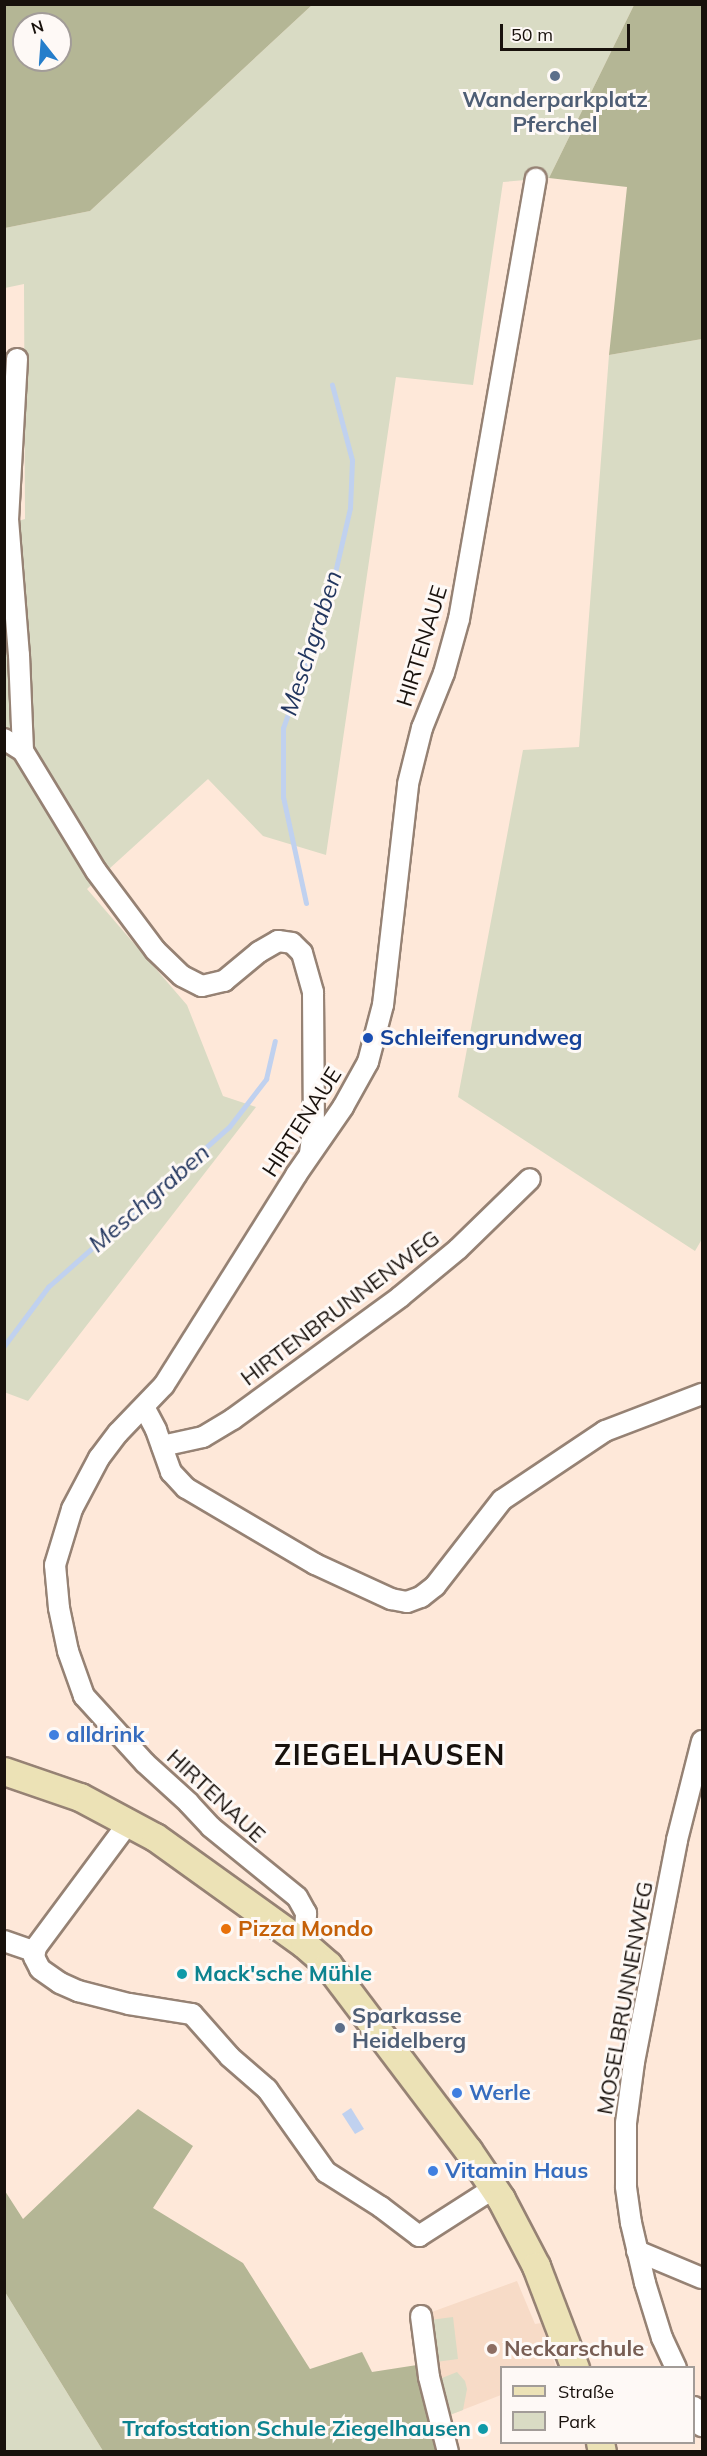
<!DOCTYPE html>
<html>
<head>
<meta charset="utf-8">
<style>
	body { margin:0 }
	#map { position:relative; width:707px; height:2456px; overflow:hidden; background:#fee8d9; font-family:Mulish,sans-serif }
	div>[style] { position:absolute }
	.built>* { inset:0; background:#f7dbc7 }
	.green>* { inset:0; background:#d9dbc4 }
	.forest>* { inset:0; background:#b4b695 }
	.water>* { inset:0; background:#c0d1ef }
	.stream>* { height:5px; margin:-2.5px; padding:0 2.5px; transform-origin:2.5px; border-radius:2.5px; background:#c0d1ef }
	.roads { filter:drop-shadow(2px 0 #968274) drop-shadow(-2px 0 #968274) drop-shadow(0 2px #968274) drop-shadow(0 -2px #968274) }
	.street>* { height:20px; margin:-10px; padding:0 10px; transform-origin:10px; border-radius:10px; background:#fff }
	.secondary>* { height:27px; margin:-13.5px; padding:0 13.5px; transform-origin:13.5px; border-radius:13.5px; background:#ece2b6 }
	.dots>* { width:16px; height:16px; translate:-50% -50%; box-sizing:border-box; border:3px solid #fef9f6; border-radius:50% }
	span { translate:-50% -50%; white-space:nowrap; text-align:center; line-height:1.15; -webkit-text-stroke:6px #fef9f6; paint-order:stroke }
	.service-label { font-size:22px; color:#4e5e75; font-weight:700 }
	.left { translate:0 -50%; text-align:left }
	.street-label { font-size:22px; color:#18110c }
	.transit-label { font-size:22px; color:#164399; font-weight:700 }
	.shop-label { font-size:22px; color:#366cbe; font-weight:700 }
	.food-label { font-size:22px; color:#c56008; font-weight:700 }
	.culture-label { font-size:22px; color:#0d838f; font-weight:700 }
	.right { translate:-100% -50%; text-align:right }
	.education-label { font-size:22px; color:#785e54; font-weight:700 }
	.water-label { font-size:24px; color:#22365f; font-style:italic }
	.district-label { font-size:28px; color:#18110c; font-weight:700; letter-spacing:1.5px }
	.frame { position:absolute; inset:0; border:6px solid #18110c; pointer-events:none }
	.legend { position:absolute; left:500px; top:2366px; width:195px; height:78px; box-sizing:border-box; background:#fef9f6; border:2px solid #a29c98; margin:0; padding:8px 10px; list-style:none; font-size:18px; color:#18110c }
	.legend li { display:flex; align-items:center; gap:12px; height:30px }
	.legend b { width:30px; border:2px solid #a29c98 }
	.north { position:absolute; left:12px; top:12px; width:60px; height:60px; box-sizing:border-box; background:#fef9f6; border:2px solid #a29c98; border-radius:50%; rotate:343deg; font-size:16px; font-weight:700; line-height:24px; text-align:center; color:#18110c }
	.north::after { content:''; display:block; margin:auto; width:21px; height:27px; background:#257ecb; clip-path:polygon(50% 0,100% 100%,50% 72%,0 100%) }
	.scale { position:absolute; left:500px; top:24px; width:130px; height:27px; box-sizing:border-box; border:3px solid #18110c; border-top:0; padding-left:8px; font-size:18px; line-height:21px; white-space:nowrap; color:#18110c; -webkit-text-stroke:4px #fef9f6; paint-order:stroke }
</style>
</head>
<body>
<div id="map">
	<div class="built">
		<div style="clip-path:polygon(517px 2281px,535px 2324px,541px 2323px,556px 2367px,502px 2368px,501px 2395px,447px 2416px,437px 2380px,429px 2313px)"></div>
	</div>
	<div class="green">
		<div style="clip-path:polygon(312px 5px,634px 5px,549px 178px,503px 182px,473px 385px,396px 377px,326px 855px,263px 836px,208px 779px,87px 889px,187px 1005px,223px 1096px,256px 1107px,28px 1401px,4px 1392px,4px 525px,25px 519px,24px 284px,5px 288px,5px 228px,90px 211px)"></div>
		<div style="clip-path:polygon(702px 339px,702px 1239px,695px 1251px,458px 1097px,523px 750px,579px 747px,609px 355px)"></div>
		<div style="clip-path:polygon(4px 2292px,5px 2292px,103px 2451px,5px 2451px)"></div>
		<div style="clip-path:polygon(453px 2317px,458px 2359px,436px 2362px,430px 2320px)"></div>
		<div style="clip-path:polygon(457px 2372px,465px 2381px,467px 2389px,463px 2410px,447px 2416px,437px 2380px)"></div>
	</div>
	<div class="forest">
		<div style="clip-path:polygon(evenodd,5px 4px,312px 4px,312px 5px,90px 211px,5px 228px,5px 4px,24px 24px,60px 24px,60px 60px,24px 60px,24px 24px)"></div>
		<div style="clip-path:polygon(634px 5px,702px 5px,702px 339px,609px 355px,627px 187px,549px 178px)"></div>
		<div style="clip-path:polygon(138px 2109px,193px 2146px,153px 2208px,243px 2263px,310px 2369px,362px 2352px,372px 2372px,417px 2365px,442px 2451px,103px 2451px,5px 2292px,5px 2191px,23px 2219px)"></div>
	</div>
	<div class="water">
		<div style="clip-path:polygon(351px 2108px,364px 2129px,355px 2134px,342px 2114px)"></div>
	</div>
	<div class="stream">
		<div style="left:306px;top:903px;width:108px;rotate:-102.2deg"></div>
		<div style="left:283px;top:797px;width:69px;rotate:-90deg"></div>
		<div style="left:283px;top:728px;width:142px;rotate:-70.7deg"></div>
		<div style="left:330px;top:594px;width:88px;rotate:-76.9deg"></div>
		<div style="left:350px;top:508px;width:48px;rotate:-87.6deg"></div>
		<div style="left:352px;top:460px;width:78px;rotate:-104.9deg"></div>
		<div style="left:4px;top:1346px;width:74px;rotate:-53.3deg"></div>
		<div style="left:48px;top:1287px;width:242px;rotate:-41.5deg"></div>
		<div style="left:229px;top:1127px;width:61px;rotate:-52.4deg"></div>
		<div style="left:266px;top:1079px;width:39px;rotate:-77deg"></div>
	</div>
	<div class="roads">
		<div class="street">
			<div style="left:17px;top:359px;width:160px;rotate:93.2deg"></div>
			<div style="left:8px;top:519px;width:136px;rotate:85.4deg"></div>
			<div style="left:19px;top:655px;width:96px;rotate:87.6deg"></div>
			<div style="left:23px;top:751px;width:140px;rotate:58.7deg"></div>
			<div style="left:96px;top:871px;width:99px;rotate:53.2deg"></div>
			<div style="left:155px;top:950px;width:37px;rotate:44deg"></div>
			<div style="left:182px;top:976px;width:22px;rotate:27deg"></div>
			<div style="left:202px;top:986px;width:23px;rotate:-13deg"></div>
			<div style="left:224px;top:981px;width:45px;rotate:-39.6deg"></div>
			<div style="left:259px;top:952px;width:22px;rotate:-30deg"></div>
			<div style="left:278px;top:941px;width:14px;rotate:8deg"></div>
			<div style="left:292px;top:943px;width:14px;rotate:45deg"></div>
			<div style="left:302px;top:953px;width:41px;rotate:74.2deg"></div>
			<div style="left:313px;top:992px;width:129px;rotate:89.6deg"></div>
			<div style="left:314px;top:1121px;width:32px;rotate:97deg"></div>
			<div style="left:4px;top:739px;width:22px;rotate:32deg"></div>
			<div style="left:144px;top:1407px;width:26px;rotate:62deg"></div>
			<div style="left:156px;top:1430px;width:45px;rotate:70.3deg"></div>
			<div style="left:171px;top:1472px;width:22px;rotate:47deg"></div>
			<div style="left:186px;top:1488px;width:150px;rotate:30.5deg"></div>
			<div style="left:315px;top:1564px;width:84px;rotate:24.7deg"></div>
			<div style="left:391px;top:1599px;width:16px;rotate:11deg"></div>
			<div style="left:407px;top:1602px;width:15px;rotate:-20deg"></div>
			<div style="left:421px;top:1597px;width:18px;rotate:-38deg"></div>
			<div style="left:435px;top:1586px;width:109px;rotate:-52.1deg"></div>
			<div style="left:502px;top:1500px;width:124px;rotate:-33.8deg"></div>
			<div style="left:605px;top:1431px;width:104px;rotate:-20.9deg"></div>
			<div style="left:162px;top:1446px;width:42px;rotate:-12.4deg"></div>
			<div style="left:203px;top:1437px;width:35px;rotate:-31deg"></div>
			<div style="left:233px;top:1419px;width:207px;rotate:-36.1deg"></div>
			<div style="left:400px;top:1297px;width:75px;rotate:-39.6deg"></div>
			<div style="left:458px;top:1249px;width:100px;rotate:-44.2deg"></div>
			<div style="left:129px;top:1822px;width:156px;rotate:126.6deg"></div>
			<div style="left:36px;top:1947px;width:10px;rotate:101deg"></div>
			<div style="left:34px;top:1957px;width:13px;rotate:63deg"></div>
			<div style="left:40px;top:1969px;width:24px;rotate:35deg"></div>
			<div style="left:60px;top:1983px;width:20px;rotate:24deg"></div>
			<div style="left:78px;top:1991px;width:53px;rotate:14.3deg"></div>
			<div style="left:129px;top:2004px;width:64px;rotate:9deg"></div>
			<div style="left:192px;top:2014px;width:57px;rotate:48.5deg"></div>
			<div style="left:230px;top:2057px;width:49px;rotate:40.9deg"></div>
			<div style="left:267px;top:2089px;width:102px;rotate:54.6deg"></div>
			<div style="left:326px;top:2172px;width:65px;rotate:32.5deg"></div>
			<div style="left:381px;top:2207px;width:48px;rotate:37.3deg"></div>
			<div style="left:419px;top:2236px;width:89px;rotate:-32.6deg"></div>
			<div style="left:4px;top:1941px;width:31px;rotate:19deg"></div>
			<div style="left:304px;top:1944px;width:31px;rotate:-86deg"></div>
			<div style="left:306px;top:1913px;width:18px;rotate:-119deg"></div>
			<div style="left:297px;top:1897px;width:111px;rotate:-140.9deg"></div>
			<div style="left:211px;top:1827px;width:33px;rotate:-133deg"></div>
			<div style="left:189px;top:1803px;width:59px;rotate:-137.7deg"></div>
			<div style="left:145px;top:1763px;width:91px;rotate:-132.3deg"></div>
			<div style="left:84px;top:1696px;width:48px;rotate:-109.6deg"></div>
			<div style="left:68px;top:1651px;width:44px;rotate:-101.8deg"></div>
			<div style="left:59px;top:1608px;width:43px;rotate:-95.3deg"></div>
			<div style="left:55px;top:1565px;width:59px;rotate:-73.1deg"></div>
			<div style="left:72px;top:1509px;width:58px;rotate:-62.1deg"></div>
			<div style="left:99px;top:1458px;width:31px;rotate:-53deg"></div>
			<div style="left:118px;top:1433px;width:66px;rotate:-46.2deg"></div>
			<div style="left:164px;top:1385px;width:248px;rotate:-57.8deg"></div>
			<div style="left:296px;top:1175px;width:83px;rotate:-55.3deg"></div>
			<div style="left:343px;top:1107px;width:51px;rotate:-60.9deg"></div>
			<div style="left:368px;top:1062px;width:59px;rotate:-75.3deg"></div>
			<div style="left:383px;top:1005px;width:222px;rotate:-83.5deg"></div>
			<div style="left:408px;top:784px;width:58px;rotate:-76deg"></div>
			<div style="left:422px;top:728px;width:59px;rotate:-68.2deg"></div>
			<div style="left:444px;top:673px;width:56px;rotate:-74.5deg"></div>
			<div style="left:459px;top:619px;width:447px;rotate:-80.1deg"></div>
			<div style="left:637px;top:2251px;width:70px;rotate:22.6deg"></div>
			<div style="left:421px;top:2316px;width:62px;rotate:82.5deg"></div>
			<div style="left:429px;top:2377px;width:77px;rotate:75.8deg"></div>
			<div style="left:676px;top:2368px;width:33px;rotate:-115deg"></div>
			<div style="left:662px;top:2338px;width:58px;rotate:-107.2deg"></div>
			<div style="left:645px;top:2283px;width:62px;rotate:-103.1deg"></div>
			<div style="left:631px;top:2223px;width:37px;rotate:-98deg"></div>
			<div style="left:626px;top:2186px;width:63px;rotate:-90deg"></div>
			<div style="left:626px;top:2123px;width:62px;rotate:-82.5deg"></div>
			<div style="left:634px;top:2062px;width:226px;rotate:-79deg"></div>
			<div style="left:677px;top:1840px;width:102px;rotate:-75.8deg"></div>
			<div style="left:694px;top:2407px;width:21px;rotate:67deg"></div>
		</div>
		<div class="secondary">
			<div style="left:4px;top:1771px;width:80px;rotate:18.9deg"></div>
			<div style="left:80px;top:1797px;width:85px;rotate:28.1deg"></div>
			<div style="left:155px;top:1837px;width:183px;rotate:35.7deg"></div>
			<div style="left:304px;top:1944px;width:32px;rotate:41deg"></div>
			<div style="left:328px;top:1965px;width:232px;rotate:52.9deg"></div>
			<div style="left:468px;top:2150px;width:59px;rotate:56deg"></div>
			<div style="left:501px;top:2199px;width:76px;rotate:62.4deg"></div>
			<div style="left:536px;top:2266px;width:109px;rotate:69.1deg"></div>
			<div style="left:600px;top:2442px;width:10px;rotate:79deg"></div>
		</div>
	</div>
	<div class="dots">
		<div style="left:555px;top:76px;background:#5c6f8a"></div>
		<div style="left:368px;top:1038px;background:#1a4fb4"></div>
		<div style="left:54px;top:1735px;background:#3f7fe0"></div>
		<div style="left:226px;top:1929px;background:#e8710a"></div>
		<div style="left:182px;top:1974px;background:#0f9aa8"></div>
		<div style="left:340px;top:2028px;background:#5c6f8a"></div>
		<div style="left:457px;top:2093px;background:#3f7fe0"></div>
		<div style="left:433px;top:2171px;background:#3f7fe0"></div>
		<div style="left:492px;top:2349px;background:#8d6e63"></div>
		<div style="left:483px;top:2429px;background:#0f9aa8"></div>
	</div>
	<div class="service-label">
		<span style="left:555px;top:112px">Wanderparkplatz<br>Pferchel</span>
		<span class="left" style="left:352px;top:2028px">Sparkasse<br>Heidelberg</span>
	</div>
	<div class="street-label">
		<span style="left:422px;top:646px;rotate:-73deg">HIRTENAUE</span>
		<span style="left:302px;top:1122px;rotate:-57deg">HIRTENAUE</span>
		<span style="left:340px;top:1308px;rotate:-37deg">HIRTENBRUNNENWEG</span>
		<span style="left:216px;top:1796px;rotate:43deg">HIRTENAUE</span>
		<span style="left:625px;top:1998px;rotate:-80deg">MOSELBRUNNENWEG</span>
	</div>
	<div class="transit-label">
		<span class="left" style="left:380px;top:1038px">Schleifengrundweg</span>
	</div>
	<div class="shop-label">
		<span class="left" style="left:66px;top:1735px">alldrink</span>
		<span class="left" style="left:469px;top:2093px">Werle</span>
		<span class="left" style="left:445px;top:2171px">Vitamin Haus</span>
	</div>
	<div class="food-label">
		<span class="left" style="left:238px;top:1929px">Pizza Mondo</span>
	</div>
	<div class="culture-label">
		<span class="left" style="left:194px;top:1974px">Mack'sche Mühle</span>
		<span class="right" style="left:471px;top:2429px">Trafostation Schule Ziegelhausen</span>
	</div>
	<div class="education-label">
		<span class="left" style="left:504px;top:2349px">Neckarschule</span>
	</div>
	<div class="water-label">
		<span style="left:311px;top:643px;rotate:-72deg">Meschgraben</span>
		<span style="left:149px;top:1198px;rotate:-41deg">Meschgraben</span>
	</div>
	<div class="district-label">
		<span style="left:390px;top:1755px">ZIEGELHAUSEN</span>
	</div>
	<div class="frame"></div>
	<ul class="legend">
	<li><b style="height:8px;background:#ece2b6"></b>Straße</li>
	<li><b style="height:16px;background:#d9dbc4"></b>Park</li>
	</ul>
	<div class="north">N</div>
	<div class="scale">50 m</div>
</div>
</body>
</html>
